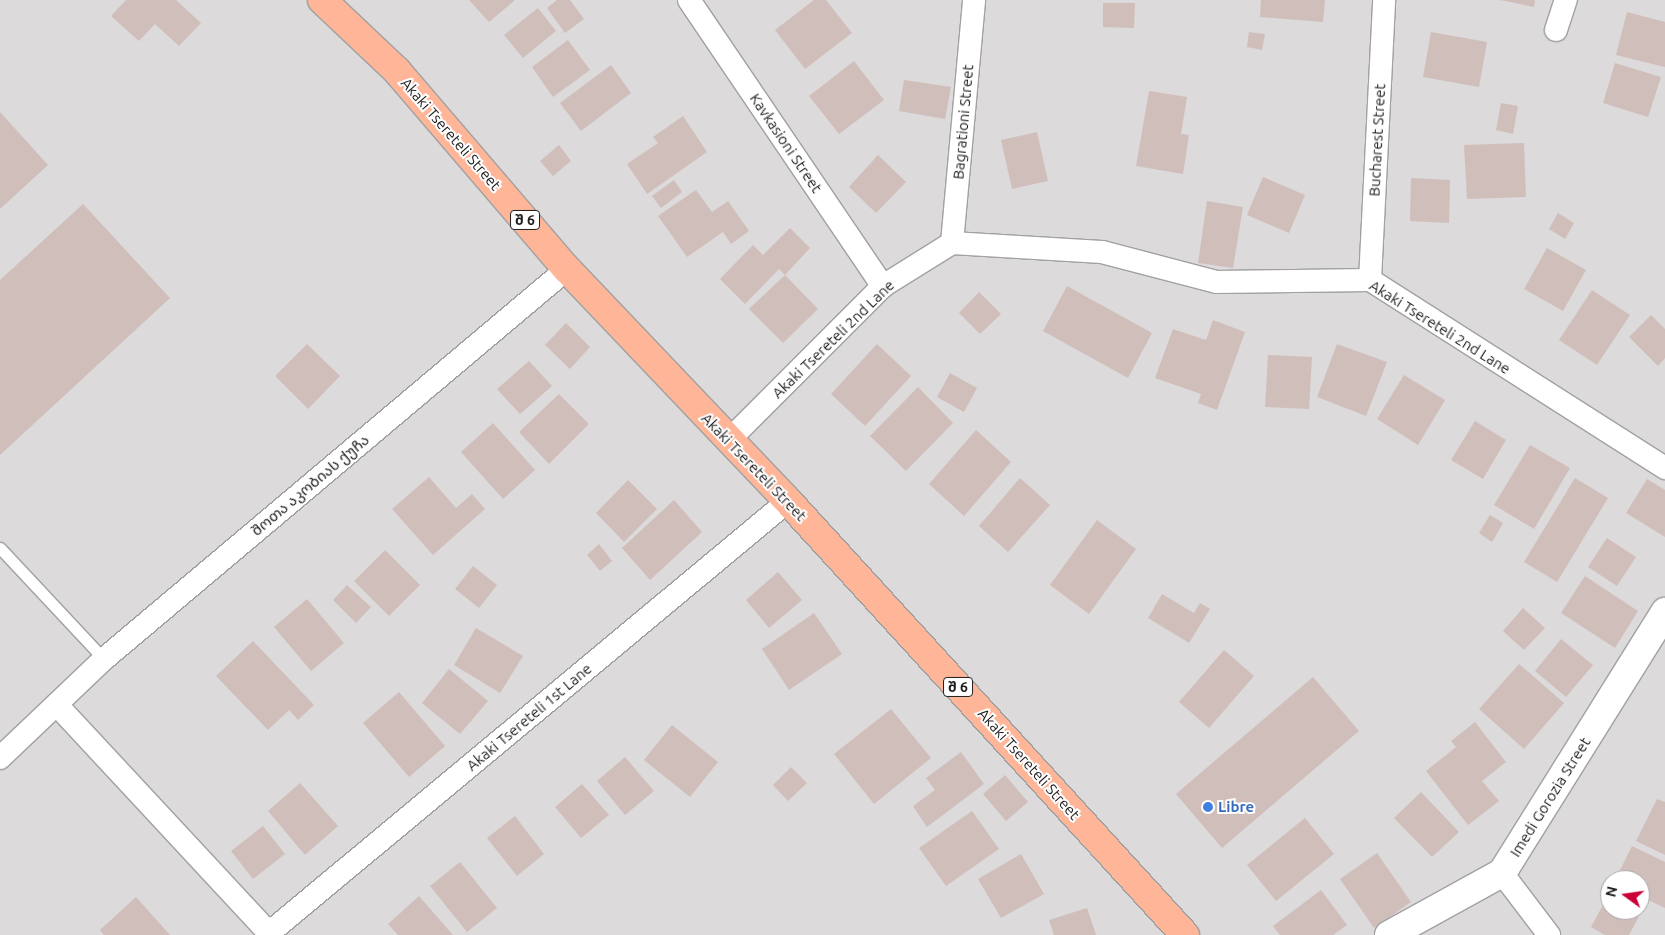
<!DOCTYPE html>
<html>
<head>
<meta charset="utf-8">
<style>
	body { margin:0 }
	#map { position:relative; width:1665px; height:935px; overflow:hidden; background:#f0e7e2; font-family:Ubuntu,"Noto Sans Georgian",sans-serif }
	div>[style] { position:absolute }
	.residential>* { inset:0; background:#dcdadb }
	.building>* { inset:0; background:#d0bebb }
	.roads { filter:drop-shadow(1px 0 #a1a1a1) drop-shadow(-1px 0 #a1a1a1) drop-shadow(0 1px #a1a1a1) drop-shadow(0 -1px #a1a1a1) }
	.service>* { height:11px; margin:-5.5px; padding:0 5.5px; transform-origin:5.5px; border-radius:5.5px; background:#fff }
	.minor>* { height:22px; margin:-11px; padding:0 11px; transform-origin:11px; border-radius:11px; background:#fff }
	.tertiary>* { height:28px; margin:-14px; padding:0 14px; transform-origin:14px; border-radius:14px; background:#fff }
	.primary>* { height:28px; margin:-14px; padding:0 14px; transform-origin:14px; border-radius:14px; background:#ffb698 }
	.dots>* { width:14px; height:14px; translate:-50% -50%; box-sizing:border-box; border:2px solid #fff; border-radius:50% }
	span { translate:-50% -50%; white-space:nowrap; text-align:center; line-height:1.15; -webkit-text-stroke:4px #fff; paint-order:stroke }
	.shield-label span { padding:1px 4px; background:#fff; border:1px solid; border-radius:4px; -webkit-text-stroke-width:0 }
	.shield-label { font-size:14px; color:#1d1d1d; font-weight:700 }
	.street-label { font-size:15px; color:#1d1d1d }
	.shop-label { font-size:15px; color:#366cbe; font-weight:700 }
	.left { translate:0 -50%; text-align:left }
	.north { position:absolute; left:1600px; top:870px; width:50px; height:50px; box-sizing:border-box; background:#fff; border:1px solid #a5a5a5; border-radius:50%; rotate:284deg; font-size:14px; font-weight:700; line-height:20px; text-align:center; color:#1d1d1d }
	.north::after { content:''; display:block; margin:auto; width:18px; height:22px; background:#cb0037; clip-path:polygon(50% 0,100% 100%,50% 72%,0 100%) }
</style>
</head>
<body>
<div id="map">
	<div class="residential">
		<div style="clip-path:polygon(evenodd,0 0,1665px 0,1665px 935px,0 935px,0 0,1610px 880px,1640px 880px,1640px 910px,1610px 910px,1610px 880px)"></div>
	</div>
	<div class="building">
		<div style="clip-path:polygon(126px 0,176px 0,201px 23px,179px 46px,155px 24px,139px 41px,111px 16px)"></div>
		<div style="clip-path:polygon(469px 0,515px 0,489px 22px)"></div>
		<div style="clip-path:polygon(557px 0,570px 0,584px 19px,565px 33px,547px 8px)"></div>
		<div style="clip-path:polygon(814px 0,826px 0,852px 33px,805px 69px,775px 30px)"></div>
		<div style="clip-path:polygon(1261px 0,1325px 0,1323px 22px,1260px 17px)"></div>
		<div style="clip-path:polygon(1500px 0,1535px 0,1534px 7px)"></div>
		<div style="clip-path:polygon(1103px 3px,1135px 3px,1134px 28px,1103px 27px)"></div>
		<div style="clip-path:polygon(538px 8px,556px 31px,523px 58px,504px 35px)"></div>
		<div style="clip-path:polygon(1627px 12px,1665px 22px,1665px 67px,1616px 55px)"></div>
		<div style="clip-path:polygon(1249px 32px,1265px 34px,1262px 50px,1247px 47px)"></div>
		<div style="clip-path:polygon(1431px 32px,1487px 42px,1479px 87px,1423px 77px)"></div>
		<div style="clip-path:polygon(568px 40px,590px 70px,553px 97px,532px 67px)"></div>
		<div style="clip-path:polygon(854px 61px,884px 100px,839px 134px,809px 96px)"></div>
		<div style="clip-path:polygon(1615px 63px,1661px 77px,1648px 117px,1603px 103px)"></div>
		<div style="clip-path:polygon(611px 65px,631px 93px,581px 131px,560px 103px)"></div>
		<div style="clip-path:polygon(904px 80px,951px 87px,945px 119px,899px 111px)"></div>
		<div style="clip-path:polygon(1149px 91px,1187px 97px,1181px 134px,1189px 135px,1183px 174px,1136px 166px)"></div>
		<div style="clip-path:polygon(1501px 103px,1518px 106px,1513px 134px,1496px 130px)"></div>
		<div style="clip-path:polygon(0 112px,48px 165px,0 209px)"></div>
		<div style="clip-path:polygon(683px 116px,707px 152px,647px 194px,627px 164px,658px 143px,653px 137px)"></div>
		<div style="clip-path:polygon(1037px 132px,1048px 181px,1012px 189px,1001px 140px)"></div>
		<div style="clip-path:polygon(1524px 143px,1526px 197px,1467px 199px,1464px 145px)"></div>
		<div style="clip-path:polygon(559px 145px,571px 161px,553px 176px,540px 161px)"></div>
		<div style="clip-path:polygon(878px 155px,906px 182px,876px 213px,849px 187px)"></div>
		<div style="clip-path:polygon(1263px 177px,1305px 195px,1289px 233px,1247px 215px)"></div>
		<div style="clip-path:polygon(1411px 178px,1450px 180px,1449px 223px,1410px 221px)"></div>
		<div style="clip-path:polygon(674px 180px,682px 192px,661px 208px,652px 196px)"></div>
		<div style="clip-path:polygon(696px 190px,712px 212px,728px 201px,749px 231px,731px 244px,723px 232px,687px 257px,658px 216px)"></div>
		<div style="clip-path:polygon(1207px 201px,1243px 207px,1233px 268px,1198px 263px)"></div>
		<div style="clip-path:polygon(83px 204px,170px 298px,0 455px,0 280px)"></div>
		<div style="clip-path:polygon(1558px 213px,1574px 223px,1565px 239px,1549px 229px)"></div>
		<div style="clip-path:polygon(790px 228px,810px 248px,785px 275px,779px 269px,745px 304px,720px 279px,753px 245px,763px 255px)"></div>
		<div style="clip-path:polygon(1547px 248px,1586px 270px,1563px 311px,1524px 289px)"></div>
		<div style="clip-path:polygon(785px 275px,818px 309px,783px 343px,749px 309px)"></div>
		<div style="clip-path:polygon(1067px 286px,1152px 333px,1128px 378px,1043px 331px)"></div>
		<div style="clip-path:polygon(1592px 290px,1630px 315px,1597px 365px,1559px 340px)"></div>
		<div style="clip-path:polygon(979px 292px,1001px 314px,980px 334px,959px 313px)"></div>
		<div style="clip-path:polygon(1651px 315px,1665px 329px,1665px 358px,1658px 366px,1629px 337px)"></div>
		<div style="clip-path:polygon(1213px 320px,1245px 332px,1217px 410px,1198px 403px,1201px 394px,1155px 378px,1173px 329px,1206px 340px)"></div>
		<div style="clip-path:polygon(566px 323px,590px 347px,570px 369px,545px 345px)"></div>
		<div style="clip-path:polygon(307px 344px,340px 376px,308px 409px,275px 376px)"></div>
		<div style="clip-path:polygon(877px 344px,911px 376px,865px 426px,831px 394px)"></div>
		<div style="clip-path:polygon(1337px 344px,1387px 362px,1366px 416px,1317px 397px)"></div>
		<div style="clip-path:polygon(1268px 355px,1312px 357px,1309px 409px,1265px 407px)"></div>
		<div style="clip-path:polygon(529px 361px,552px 386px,520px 414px,497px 389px)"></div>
		<div style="clip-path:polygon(950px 373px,977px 388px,964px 412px,937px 397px)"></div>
		<div style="clip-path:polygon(1404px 375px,1445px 400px,1418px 445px,1377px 419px)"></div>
		<div style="clip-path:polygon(918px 387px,953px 423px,906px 471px,870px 436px)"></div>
		<div style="clip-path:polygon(559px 394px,589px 424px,549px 464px,519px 432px)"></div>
		<div style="clip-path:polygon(1475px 421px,1506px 440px,1483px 479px,1451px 460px)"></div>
		<div style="clip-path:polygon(493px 423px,535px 470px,503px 499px,461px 452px)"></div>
		<div style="clip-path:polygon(976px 430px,1011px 462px,964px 516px,929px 484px)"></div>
		<div style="clip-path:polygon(1530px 445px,1570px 468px,1534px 529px,1494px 505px)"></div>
		<div style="clip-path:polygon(429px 477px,456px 508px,472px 494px,485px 509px,433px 555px,392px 509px)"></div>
		<div style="clip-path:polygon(1020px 478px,1050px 505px,1008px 552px,979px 526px)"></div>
		<div style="clip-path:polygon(1575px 478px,1608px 498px,1557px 582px,1524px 562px)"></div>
		<div style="clip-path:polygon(1647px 479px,1665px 490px,1665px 537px,1626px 513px)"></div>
		<div style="clip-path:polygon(628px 480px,657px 509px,624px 542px,596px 513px)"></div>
		<div style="clip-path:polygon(674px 500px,702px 532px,650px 580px,622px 548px)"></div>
		<div style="clip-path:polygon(1490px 515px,1503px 523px,1492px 542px,1479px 533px)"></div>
		<div style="clip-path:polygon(1097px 520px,1136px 549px,1089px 614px,1050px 585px)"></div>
		<div style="clip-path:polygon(1607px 538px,1636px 557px,1617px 586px,1588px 567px)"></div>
		<div style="clip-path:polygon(599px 544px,612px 561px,600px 571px,587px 555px)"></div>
		<div style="clip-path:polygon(385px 550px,420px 585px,389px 616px,354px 581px)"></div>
		<div style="clip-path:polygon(473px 566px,497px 585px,479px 608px,455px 589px)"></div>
		<div style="clip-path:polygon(778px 572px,802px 600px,769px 628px,746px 600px)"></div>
		<div style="clip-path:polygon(1585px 576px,1638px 611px,1615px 648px,1561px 613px)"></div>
		<div style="clip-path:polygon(347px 585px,371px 607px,356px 623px,333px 600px)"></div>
		<div style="clip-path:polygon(1162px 594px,1194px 613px,1200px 603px,1210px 609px,1189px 643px,1148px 618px)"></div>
		<div style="clip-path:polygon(307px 599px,344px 643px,311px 671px,274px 627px)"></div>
		<div style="clip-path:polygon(1523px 608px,1545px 628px,1524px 650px,1503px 631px)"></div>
		<div style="clip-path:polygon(814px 613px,842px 654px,789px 690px,762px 649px)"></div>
		<div style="clip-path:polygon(476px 628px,523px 656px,500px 693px,454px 665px)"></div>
		<div style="clip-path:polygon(1561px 639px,1593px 665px,1566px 697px,1535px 671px)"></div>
		<div style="clip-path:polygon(253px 641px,314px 705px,298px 720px,289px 710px,268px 730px,216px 676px)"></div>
		<div style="clip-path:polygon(1224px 650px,1254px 676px,1209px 728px,1179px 702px)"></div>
		<div style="clip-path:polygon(1519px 664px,1564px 703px,1524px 749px,1479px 709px)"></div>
		<div style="clip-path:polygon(449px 669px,488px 701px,460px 734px,422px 703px)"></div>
		<div style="clip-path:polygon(1313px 677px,1359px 731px,1222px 848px,1176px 794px)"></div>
		<div style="clip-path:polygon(399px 692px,445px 746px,409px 777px,363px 723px)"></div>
		<div style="clip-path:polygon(891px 709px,931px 758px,874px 804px,834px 754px)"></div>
		<div style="clip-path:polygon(1475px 722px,1506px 762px,1482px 781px,1499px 801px,1468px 825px,1426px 771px,1456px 747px,1451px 741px)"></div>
		<div style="clip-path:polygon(672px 725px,718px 762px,690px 797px,644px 760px)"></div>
		<div style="clip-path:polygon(961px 752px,984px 784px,927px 827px,913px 806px,935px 790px,926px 778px)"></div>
		<div style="clip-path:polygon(625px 757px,654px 791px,625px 815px,597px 781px)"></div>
		<div style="clip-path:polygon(791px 767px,807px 783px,788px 801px,773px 785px)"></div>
		<div style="clip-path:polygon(1005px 775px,1028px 802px,1006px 821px,983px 794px)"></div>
		<div style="clip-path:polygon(300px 783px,338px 826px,305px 855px,268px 811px)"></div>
		<div style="clip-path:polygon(582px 784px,609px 815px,581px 838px,555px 807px)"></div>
		<div style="clip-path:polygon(1421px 792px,1459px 832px,1432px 857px,1394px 818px)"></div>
		<div style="clip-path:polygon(1657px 799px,1665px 802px,1665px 855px,1636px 841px)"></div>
		<div style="clip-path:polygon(972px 811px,999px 849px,946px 886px,919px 848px)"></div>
		<div style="clip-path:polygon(515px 816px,544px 854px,517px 876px,487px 838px)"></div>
		<div style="clip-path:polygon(1305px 818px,1334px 854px,1276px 901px,1247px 865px)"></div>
		<div style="clip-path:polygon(263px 826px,285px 854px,253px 879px,231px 851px)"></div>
		<div style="clip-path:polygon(1632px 846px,1665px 862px,1665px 908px,1640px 896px,1640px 880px,1615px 880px)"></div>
		<div style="clip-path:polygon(1377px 853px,1411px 902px,1374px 928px,1340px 879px)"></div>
		<div style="clip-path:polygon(1021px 854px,1044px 894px,1001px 918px,978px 879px)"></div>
		<div style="clip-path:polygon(460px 862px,497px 908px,467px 932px,430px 886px)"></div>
		<div style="clip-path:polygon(1321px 890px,1347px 925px,1333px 935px,1280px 935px,1273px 926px)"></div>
		<div style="clip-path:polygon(1610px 892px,1610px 910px,1644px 907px,1629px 935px,1605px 935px,1591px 927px)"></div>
		<div style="clip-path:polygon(419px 896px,453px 935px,398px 935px,388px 924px)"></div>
		<div style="clip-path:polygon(136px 897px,170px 935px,104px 935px,100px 930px)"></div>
		<div style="clip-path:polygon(1087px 908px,1096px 935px,1054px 935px,1049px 920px)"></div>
	</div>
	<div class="roads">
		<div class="service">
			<div style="left:0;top:548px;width:152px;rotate:46.9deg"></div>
		</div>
		<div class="minor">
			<div style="left:689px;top:0;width:346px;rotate:55.9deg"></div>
			<div style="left:1556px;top:30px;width:32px;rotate:-72deg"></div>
			<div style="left:952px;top:243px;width:244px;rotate:-84.8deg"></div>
			<div style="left:1370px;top:280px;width:280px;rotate:-87.1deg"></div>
			<div style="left:728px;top:441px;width:219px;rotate:-45deg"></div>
			<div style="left:883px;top:286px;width:81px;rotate:-31.9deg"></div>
			<div style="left:952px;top:243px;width:150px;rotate:3.4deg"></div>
			<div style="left:1102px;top:252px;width:118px;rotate:14.7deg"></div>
			<div style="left:1216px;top:282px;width:154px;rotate:-0.7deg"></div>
			<div style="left:1370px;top:280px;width:350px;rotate:32.5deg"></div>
			<div style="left:57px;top:705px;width:314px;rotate:47.1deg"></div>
			<div style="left:0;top:758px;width:144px;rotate:-43.6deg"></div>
			<div style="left:104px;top:659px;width:605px;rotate:-40.11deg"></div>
			<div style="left:1502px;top:873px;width:78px;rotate:52.8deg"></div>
			<div style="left:269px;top:933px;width:675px;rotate:-39.77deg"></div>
		</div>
		<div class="tertiary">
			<div style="left:1389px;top:935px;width:129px;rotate:-28.8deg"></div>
			<div style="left:1502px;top:873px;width:308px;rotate:-58deg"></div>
		</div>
		<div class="primary">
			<div style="left:322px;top:0;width:103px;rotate:43.4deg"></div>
			<div style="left:397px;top:71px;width:261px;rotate:49.4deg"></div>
			<div style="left:567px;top:269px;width:320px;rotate:46.4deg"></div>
			<div style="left:788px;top:501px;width:588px;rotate:47.55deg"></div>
		</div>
	</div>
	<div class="dots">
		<div style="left:1208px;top:807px;background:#3f7fe0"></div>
	</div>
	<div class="shield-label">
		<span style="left:525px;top:220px">შ 6</span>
		<span style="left:958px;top:687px">შ 6</span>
	</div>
	<div class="street-label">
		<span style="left:963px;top:122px;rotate:-85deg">Bagrationi Street</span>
		<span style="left:451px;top:134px;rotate:49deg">Akaki Tsereteli Street</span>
		<span style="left:1377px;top:140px;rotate:-87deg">Bucharest Street</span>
		<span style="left:786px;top:143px;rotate:56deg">Kavkasioni Street</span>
		<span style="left:1440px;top:327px;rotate:32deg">Akaki Tsereteli 2nd Lane</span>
		<span style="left:833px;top:339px;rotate:-44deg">Akaki Tsereteli 2nd Lane</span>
		<span style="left:754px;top:467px;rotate:46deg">Akaki Tsereteli Street</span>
		<span style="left:310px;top:485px;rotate:-40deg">შოთა აკობიას ქუჩა</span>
		<span style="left:529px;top:717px;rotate:-40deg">Akaki Tsereteli 1st Lane</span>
		<span style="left:1029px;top:764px;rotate:48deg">Akaki Tsereteli Street</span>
		<span style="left:1550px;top:797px;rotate:-58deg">Imedi Gorozia Street</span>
	</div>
	<div class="shop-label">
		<span class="left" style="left:1218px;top:807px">Libre</span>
	</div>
	<div class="north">N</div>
</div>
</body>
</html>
